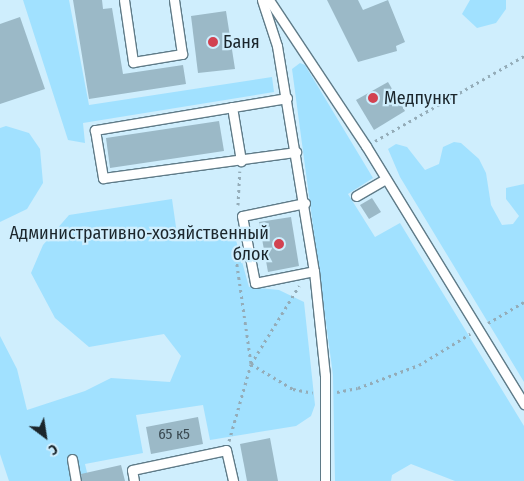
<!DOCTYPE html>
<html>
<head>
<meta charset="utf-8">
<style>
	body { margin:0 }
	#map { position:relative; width:524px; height:481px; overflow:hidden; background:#cfeefd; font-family:"Fira Sans Condensed",sans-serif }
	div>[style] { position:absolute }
	.green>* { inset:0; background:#a1e1ff }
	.building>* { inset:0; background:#9bb9c7 }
	.path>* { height:3px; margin-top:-1.5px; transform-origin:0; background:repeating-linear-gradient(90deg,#94acb8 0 2.5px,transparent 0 6.5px) }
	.roads { filter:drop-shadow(1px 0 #5f7b88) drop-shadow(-1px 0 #5f7b88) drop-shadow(0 1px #5f7b88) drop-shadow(0 -1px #5f7b88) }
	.service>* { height:9px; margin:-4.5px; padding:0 4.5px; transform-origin:4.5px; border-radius:4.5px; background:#fff }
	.dots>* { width:14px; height:14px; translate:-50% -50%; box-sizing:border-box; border:2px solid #cfeefd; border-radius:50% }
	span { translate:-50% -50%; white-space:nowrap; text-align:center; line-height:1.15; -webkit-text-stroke:4.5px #cfeefd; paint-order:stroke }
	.number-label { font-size:15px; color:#3b4b53 }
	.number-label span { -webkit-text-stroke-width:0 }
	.poi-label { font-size:18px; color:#1b262c }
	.left { translate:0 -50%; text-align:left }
	.right { translate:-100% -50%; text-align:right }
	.north { position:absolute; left:20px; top:411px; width:50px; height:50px; -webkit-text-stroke:4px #cfeefd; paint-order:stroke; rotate:149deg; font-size:14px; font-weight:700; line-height:20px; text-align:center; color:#1b262c }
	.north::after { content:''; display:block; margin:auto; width:18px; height:22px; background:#1b262c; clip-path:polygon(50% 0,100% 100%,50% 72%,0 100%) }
</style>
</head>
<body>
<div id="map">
	<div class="green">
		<div style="clip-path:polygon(23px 0,69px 0,89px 105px,272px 77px,274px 92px,83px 123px,85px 143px,68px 140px)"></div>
		<div style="clip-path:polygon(470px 0,506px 0,506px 9px,496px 23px,477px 28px,462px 14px)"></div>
		<div style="clip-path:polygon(300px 63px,305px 65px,373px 178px,348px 194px,375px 237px,400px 223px,524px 426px,524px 481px,455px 481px,411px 464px,392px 475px,391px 481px,335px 481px,333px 375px,292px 69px)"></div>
		<div style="clip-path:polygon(6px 126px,29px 133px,40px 149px,43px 183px,27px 209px,0 222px,0 128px)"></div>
		<div style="clip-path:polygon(454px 142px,461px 143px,479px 159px,486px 173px,491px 205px,502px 225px,513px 224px,519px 216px,506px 199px,506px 188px,524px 184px,524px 382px,400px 177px,388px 149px,396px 144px,407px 147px,425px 170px,439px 164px,443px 147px)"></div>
		<div style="clip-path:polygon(172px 199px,178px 241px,234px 233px,249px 287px,279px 290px,304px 302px,315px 405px,311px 416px,296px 426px,210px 440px,203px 405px,136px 415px,143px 453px,85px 464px,89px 481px,9px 481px,0 454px,0 336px,17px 369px,27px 410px,85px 391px,111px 378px,170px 382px,181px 356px,164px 334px,89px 347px,55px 318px,31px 273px,43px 245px,69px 215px)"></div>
	</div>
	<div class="building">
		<div style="clip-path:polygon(73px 0,102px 0,103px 9px,112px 8px,123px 74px,183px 65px,186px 84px,89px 99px)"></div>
		<div style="clip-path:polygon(327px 0,358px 0,363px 10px,388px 0,405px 42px,396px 46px,397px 51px,358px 62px)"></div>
		<div style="clip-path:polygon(226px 11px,235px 69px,198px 73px,191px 16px)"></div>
		<div style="clip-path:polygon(20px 17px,45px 89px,0 104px,0 24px)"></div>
		<div style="clip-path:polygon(388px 82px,405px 111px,374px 130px,356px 100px)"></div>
		<div style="clip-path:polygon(219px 121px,224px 151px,110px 168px,106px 138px)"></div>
		<div style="clip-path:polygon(372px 198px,381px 212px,369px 219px,360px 205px)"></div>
		<div style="clip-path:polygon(291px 217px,299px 266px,268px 272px,259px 222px)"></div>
		<div style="clip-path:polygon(198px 417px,203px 444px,151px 454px,146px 427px)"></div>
		<div style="clip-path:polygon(270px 438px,278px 481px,247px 481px,240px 444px)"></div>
		<div style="clip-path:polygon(121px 465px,125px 481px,82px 481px,81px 474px)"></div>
	</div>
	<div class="path">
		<div style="left:375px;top:141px;width:172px;rotate:-29.7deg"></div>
		<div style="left:238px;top:205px;width:34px;rotate:-87deg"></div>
		<div style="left:235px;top:251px;width:114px;rotate:81.9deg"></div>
		<div style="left:251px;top:364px;width:49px;rotate:30.8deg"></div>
		<div style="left:293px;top:389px;width:20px;rotate:11deg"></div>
		<div style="left:488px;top:323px;width:42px;rotate:-30.3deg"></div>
		<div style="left:337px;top:392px;width:21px;rotate:-11deg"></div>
		<div style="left:358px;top:388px;width:65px;rotate:-20.7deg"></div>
		<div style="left:419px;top:365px;width:60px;rotate:-31.3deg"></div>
		<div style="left:229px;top:441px;width:80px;rotate:-74.1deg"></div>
		<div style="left:251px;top:364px;width:92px;rotate:-58.4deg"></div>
	</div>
	<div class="roads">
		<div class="service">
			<div style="left:124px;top:0;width:63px;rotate:81.7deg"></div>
			<div style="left:133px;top:62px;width:50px;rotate:-9.3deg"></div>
			<div style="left:182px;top:54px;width:55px;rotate:-98.4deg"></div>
			<div style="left:262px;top:0;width:48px;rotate:71.9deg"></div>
			<div style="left:277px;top:46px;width:228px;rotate:80.7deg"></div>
			<div style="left:314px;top:271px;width:105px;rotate:84deg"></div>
			<div style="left:325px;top:375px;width:106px;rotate:90deg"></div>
			<div style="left:269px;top:0;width:175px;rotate:56.4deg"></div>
			<div style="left:366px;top:146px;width:303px;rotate:58.5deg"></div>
			<div style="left:287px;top:98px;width:195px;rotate:170.5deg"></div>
			<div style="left:95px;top:130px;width:49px;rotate:80.5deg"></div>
			<div style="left:103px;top:178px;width:195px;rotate:-7.7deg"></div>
			<div style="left:232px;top:107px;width:55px;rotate:80.5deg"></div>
			<div style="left:356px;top:196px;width:34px;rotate:-30deg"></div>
			<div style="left:305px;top:203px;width:64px;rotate:168.3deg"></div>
			<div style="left:242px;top:216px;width:68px;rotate:79deg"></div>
			<div style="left:255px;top:283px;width:60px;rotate:-11.5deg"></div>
			<div style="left:72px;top:459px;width:22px;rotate:80deg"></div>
			<div style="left:134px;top:481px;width:11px;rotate:-100deg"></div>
			<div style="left:132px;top:470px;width:96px;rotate:-12deg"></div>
			<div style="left:226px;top:450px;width:32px;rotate:77deg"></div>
		</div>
	</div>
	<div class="dots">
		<div style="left:213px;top:42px;background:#d24251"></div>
		<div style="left:373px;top:98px;background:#d24251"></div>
		<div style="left:279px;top:244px;background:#d24251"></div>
	</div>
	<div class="number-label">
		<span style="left:174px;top:435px">65 к5</span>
	</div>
	<div class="poi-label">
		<span class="left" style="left:223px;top:42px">Баня</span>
		<span class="left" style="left:384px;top:98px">Медпункт</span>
		<span class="right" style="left:269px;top:244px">Административно-хозяйственный<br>блок</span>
	</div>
	<div class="north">С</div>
</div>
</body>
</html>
